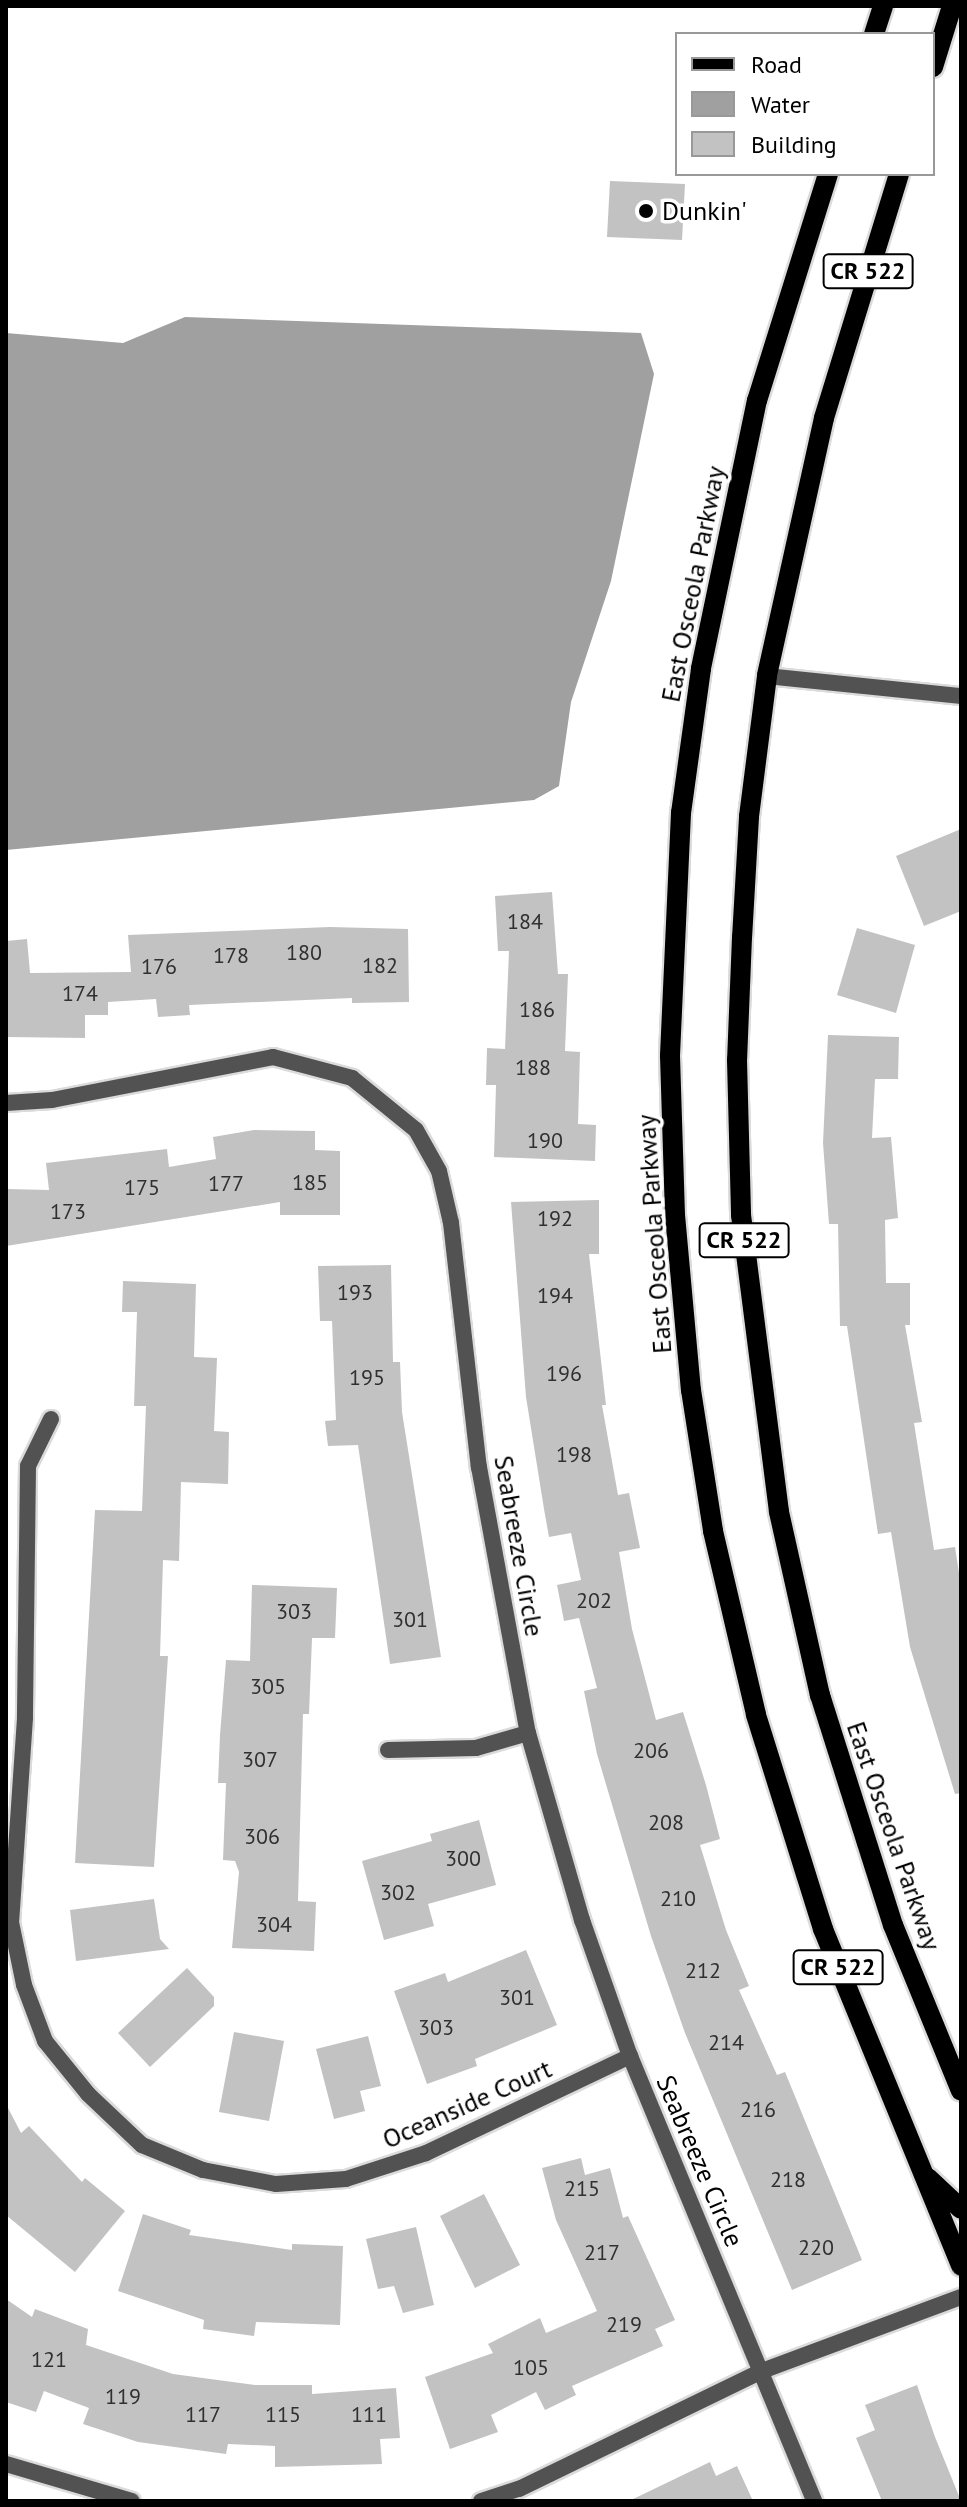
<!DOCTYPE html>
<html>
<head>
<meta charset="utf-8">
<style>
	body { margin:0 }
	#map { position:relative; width:967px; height:2507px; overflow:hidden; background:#fff; font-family:"PT Sans",sans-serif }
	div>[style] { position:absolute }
	.water>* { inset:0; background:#a0a0a0 }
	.building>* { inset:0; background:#c2c2c2 }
	.roads { filter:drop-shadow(2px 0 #dbdbdb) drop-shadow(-2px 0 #dbdbdb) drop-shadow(0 2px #dbdbdb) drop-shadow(0 -2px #dbdbdb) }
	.minor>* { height:16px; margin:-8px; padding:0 8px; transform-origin:8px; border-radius:8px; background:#525252 }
	.primary>* { height:20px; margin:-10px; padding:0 10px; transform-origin:10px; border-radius:10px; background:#000 }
	.dots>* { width:22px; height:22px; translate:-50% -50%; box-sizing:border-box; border:4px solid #fff; border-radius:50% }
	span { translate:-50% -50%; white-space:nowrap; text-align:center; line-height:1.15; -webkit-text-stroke:7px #fff; paint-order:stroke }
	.number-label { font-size:22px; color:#303030 }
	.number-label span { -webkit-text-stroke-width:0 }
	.shield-label span { padding:2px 6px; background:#fff; border:2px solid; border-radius:6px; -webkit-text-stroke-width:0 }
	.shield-label { font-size:24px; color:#000; font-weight:700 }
	.poi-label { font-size:26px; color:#000 }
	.left { translate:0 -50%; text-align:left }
	.street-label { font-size:26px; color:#000 }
	.frame { position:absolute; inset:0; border:8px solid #000; pointer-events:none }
	.legend { position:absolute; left:675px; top:32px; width:260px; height:144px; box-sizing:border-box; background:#fff; border:2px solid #999; margin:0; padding:10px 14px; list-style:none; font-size:24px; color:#000 }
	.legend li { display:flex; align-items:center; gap:16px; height:40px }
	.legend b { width:40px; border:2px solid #999 }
</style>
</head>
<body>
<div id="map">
	<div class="water">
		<div style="clip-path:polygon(185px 317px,641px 333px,654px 374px,611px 581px,571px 702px,559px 786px,534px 800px,6px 850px,6px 333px,123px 343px)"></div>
	</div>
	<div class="building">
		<div style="clip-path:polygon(610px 181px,685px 184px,682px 240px,607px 237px)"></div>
		<div style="clip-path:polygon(961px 829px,961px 911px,924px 926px,896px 856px)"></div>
		<div style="clip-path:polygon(552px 892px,558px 974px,568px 974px,565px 1051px,580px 1052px,578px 1124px,596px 1125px,595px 1161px,494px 1157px,496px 1085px,486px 1085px,487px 1048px,505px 1049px,509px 951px,498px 951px,495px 896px)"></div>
		<div style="clip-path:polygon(330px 927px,408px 929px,409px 1002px,352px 1003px,352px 998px,189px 1005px,190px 1015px,158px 1017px,156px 999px,108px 1002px,108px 1015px,85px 1015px,85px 1038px,6px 1037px,6px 941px,27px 939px,30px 973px,131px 972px,128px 935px)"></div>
		<div style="clip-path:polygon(857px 928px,915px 945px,896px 1013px,837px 995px)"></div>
		<div style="clip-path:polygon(828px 1035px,899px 1037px,898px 1079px,875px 1079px,872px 1138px,891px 1137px,898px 1218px,885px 1220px,886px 1283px,910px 1283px,910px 1325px,905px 1325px,922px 1422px,914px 1423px,934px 1550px,955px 1547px,961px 1586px,961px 1793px,955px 1794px,910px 1647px,891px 1532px,878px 1534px,847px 1326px,840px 1326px,838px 1224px,829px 1224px,823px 1143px)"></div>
		<div style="clip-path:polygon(254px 1130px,315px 1131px,315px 1150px,340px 1151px,340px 1215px,280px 1215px,280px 1202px,6px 1246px,6px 1189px,49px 1190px,46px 1163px,167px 1149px,169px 1167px,216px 1159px,213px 1137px)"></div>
		<div style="clip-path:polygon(599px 1200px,599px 1254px,589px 1254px,606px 1405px,602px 1405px,618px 1495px,629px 1493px,640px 1548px,619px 1552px,632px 1629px,656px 1720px,683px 1712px,706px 1785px,720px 1839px,700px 1845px,726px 1930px,749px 1986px,739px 1990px,777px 2075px,785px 2072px,862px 2260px,792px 2290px,685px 2033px,651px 1936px,597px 1754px,584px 1691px,597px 1688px,579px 1618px,564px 1621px,557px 1585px,581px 1580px,571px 1533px,549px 1537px,544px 1509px,526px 1397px,511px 1202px)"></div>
		<div style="clip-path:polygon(391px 1265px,393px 1362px,400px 1362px,402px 1412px,441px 1657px,390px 1664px,358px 1445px,328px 1446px,325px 1421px,336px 1420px,332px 1321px,320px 1321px,318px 1266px)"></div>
		<div style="clip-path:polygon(123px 1281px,196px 1284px,194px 1357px,217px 1358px,214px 1431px,229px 1432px,228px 1484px,181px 1482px,179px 1561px,163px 1560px,160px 1656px,168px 1656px,154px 1867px,75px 1863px,95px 1510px,142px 1511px,146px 1406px,134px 1406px,137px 1312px,122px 1312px)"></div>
		<div style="clip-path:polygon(252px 1585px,337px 1588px,335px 1638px,312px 1638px,309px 1714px,303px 1714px,298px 1901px,316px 1902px,314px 1951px,232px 1948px,239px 1872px,235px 1861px,223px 1860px,226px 1783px,218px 1783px,220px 1735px,226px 1660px,250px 1661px)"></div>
		<div style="clip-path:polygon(479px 1820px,496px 1885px,428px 1904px,434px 1926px,384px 1940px,362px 1861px,432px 1841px,430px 1834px)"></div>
		<div style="clip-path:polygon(154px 1899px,160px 1939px,169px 1949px,76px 1961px,70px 1910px)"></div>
		<div style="clip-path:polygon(526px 1950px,557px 2025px,475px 2059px,477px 2066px,427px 2084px,394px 1991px,445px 1973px,448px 1982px)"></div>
		<div style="clip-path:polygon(187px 1968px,214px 1997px,214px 2006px,150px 2067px,118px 2033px)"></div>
		<div style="clip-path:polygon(234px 2032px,284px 2041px,269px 2121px,219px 2112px)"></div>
		<div style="clip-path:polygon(368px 2036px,381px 2086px,360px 2091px,365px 2111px,334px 2119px,316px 2049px)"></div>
		<div style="clip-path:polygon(6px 2104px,21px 2133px,29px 2126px,82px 2182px,85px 2178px,125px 2211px,75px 2272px,6px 2215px)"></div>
		<div style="clip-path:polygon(581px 2158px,585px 2175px,610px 2168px,623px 2218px,628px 2216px,675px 2320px,655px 2329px,663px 2346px,572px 2386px,576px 2395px,545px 2410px,536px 2392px,491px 2415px,498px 2432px,450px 2449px,425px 2377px,493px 2353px,488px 2344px,540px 2318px,546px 2333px,597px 2311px,556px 2220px,542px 2168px)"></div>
		<div style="clip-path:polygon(484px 2194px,520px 2265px,475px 2288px,440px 2216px)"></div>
		<div style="clip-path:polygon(143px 2214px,191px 2230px,189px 2235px,292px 2250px,292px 2244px,343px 2246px,340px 2325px,256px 2322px,254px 2336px,203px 2329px,204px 2320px,118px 2291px)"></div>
		<div style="clip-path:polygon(416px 2227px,434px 2305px,403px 2313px,394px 2286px,378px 2289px,366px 2239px)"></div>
		<div style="clip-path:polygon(6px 2299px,32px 2317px,35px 2309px,88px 2329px,86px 2345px,173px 2374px,255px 2385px,312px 2385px,312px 2394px,396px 2388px,400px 2438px,380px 2439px,382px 2464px,275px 2467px,275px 2446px,228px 2444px,226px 2454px,138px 2442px,83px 2424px,89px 2408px,44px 2391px,36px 2412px,6px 2402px)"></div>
		<div style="clip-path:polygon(917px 2385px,935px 2437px,961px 2501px,882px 2501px,856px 2438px,875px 2430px,865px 2405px)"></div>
		<div style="clip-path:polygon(710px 2462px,716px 2476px,737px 2466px,753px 2501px,629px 2501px)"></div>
	</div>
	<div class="roads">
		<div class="minor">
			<div style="left:767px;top:676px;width:195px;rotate:5.9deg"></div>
			<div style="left:6px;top:1103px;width:46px;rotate:-3.7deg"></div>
			<div style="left:52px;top:1100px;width:225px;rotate:-11deg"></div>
			<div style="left:273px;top:1057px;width:82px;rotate:14.9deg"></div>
			<div style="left:352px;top:1078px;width:82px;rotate:39.1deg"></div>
			<div style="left:416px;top:1130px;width:47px;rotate:60.7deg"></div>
			<div style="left:439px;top:1171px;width:53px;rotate:77deg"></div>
			<div style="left:451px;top:1223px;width:246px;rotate:83.5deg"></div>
			<div style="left:479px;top:1467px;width:270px;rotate:79.6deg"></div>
			<div style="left:528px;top:1733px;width:195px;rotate:73.9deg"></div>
			<div style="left:582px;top:1920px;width:144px;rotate:70.6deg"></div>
			<div style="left:630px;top:2056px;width:482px;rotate:67.5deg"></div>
			<div style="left:51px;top:1419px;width:52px;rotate:116.1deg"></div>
			<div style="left:28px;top:1466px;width:252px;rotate:90.7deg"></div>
			<div style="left:25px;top:1718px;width:204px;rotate:93.9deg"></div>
			<div style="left:11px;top:1922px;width:64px;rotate:78.3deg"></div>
			<div style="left:24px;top:1985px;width:60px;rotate:69.4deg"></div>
			<div style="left:45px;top:2041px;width:68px;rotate:50.9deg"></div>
			<div style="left:88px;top:2094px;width:74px;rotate:43.4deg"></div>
			<div style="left:142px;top:2145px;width:66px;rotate:22.3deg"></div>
			<div style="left:203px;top:2170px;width:74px;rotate:10.9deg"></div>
			<div style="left:276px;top:2184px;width:70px;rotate:-4.1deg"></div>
			<div style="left:346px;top:2179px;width:84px;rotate:-18deg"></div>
			<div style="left:426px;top:2153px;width:226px;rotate:-25.4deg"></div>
			<div style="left:388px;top:1750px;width:88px;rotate:-1.3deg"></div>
			<div style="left:476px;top:1748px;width:54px;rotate:-16.1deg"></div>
			<div style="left:6px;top:2464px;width:131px;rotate:16.4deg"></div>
			<div style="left:481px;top:2501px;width:40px;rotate:-18deg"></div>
			<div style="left:519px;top:2489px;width:270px;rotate:-25.9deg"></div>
			<div style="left:762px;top:2371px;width:212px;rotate:-20.4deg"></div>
		</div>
		<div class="primary">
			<div style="left:874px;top:34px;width:29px;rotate:-72deg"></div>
			<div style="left:933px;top:67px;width:64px;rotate:-72.7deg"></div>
			<div style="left:828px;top:174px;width:237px;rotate:107.4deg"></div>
			<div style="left:757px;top:400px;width:275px;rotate:101.8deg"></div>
			<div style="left:701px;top:669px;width:145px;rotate:97.9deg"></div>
			<div style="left:681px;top:813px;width:243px;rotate:92.6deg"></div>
			<div style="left:670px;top:1056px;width:159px;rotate:88.2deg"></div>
			<div style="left:675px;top:1215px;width:176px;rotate:84.8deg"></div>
			<div style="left:691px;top:1390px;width:143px;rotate:81.1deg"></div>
			<div style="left:713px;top:1531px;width:189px;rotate:76.8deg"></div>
			<div style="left:756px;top:1715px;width:224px;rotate:72.6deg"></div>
			<div style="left:823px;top:1929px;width:364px;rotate:67.7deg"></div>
			<div style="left:899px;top:174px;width:255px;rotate:107.1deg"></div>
			<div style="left:824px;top:418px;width:264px;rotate:102.5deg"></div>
			<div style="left:767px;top:676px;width:142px;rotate:97.3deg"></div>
			<div style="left:749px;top:817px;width:120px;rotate:93.3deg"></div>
			<div style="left:742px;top:937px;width:123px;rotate:92.3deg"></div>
			<div style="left:737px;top:1060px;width:155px;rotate:88.5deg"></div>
			<div style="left:741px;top:1215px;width:299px;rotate:82.7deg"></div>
			<div style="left:779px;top:1512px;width:188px;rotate:77.4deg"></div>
			<div style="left:820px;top:1695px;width:241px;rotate:72.4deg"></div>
			<div style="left:893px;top:1925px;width:179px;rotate:67.7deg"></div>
			<div style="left:928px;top:2178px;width:45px;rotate:43.2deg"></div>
		</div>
	</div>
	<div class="dots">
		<div style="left:646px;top:211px;background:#000"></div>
	</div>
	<div class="number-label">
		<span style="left:525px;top:922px">184</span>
		<span style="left:304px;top:953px">180</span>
		<span style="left:231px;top:956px">178</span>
		<span style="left:380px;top:966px">182</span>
		<span style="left:159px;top:967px">176</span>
		<span style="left:80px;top:994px">174</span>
		<span style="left:537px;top:1010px">186</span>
		<span style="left:533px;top:1068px">188</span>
		<span style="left:545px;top:1141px">190</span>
		<span style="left:310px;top:1183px">185</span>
		<span style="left:226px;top:1184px">177</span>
		<span style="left:142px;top:1188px">175</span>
		<span style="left:68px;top:1212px">173</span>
		<span style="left:555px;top:1219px">192</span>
		<span style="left:355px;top:1293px">193</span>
		<span style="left:555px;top:1296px">194</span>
		<span style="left:564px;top:1374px">196</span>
		<span style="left:367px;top:1378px">195</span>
		<span style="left:574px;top:1455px">198</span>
		<span style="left:594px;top:1601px">202</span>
		<span style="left:294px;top:1612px">303</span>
		<span style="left:410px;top:1620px">301</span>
		<span style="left:268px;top:1687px">305</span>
		<span style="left:651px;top:1751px">206</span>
		<span style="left:260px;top:1760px">307</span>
		<span style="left:666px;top:1823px">208</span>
		<span style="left:262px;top:1837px">306</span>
		<span style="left:463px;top:1859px">300</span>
		<span style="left:398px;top:1893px">302</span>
		<span style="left:678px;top:1899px">210</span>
		<span style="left:274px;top:1925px">304</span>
		<span style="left:703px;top:1971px">212</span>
		<span style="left:517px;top:1998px">301</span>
		<span style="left:436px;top:2028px">303</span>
		<span style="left:726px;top:2043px">214</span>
		<span style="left:758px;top:2110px">216</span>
		<span style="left:788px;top:2180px">218</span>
		<span style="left:582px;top:2189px">215</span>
		<span style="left:816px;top:2248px">220</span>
		<span style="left:602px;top:2253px">217</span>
		<span style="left:624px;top:2325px">219</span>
		<span style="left:49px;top:2360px">121</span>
		<span style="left:531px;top:2368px">105</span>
		<span style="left:123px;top:2397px">119</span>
		<span style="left:203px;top:2415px">117</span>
		<span style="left:283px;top:2415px">115</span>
		<span style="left:369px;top:2415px">111</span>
	</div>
	<div class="shield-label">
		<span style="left:868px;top:271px">CR 522</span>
		<span style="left:744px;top:1240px">CR 522</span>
		<span style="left:838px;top:1967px">CR 522</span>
	</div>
	<div class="poi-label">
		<span class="left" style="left:662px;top:211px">Dunkin'</span>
	</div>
	<div class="street-label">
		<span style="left:693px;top:584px;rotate:-79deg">East Osceola Parkway</span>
		<span style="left:654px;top:1234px;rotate:-94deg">East Osceola Parkway</span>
		<span style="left:519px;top:1546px;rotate:80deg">Seabreeze Circle</span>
		<span style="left:894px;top:1836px;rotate:71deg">East Osceola Parkway</span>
		<span style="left:467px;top:2104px;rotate:-24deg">Oceanside Court</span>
		<span style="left:700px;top:2161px;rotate:67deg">Seabreeze Circle</span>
	</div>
	<div class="frame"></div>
	<ul class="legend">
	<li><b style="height:10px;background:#000"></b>Road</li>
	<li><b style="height:22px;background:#a0a0a0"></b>Water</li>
	<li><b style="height:22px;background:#c2c2c2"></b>Building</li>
	</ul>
</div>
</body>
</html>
